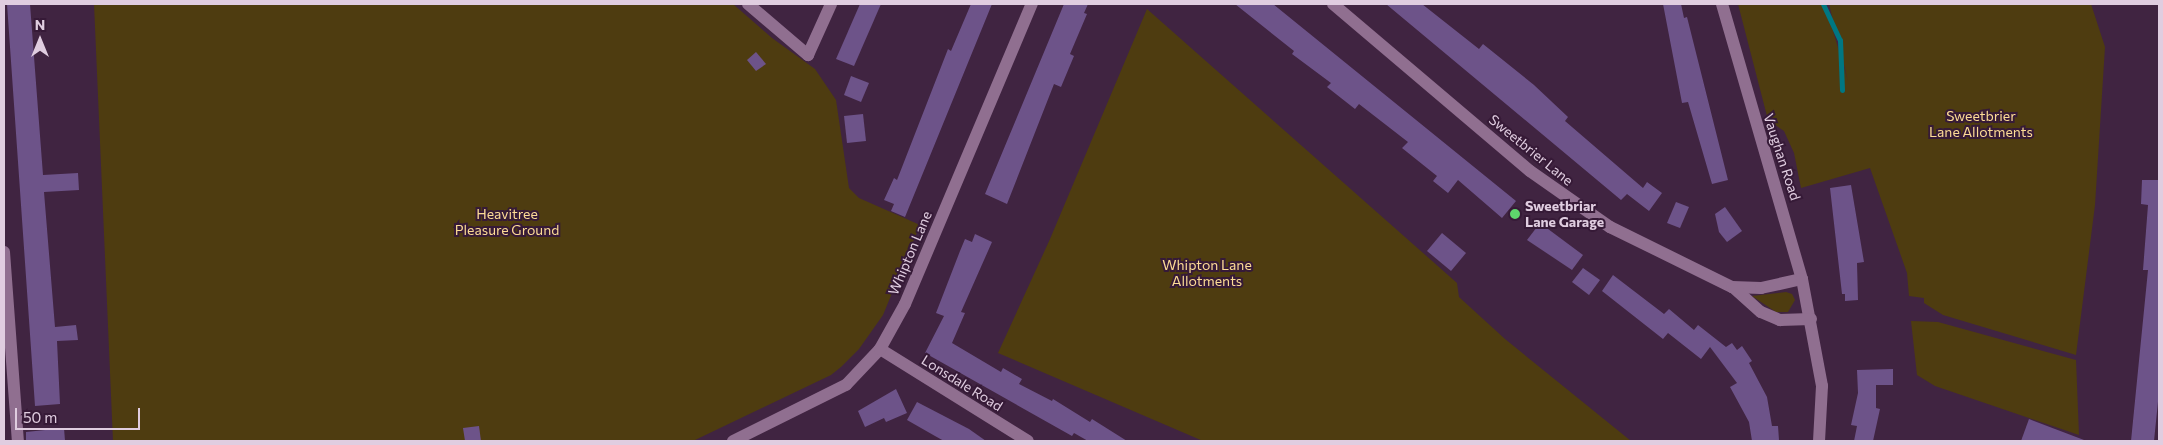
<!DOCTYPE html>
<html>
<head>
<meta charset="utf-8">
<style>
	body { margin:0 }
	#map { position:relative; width:2163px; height:445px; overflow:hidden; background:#402441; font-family:Commissioner,sans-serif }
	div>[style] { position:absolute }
	.green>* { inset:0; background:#4e3c10 }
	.stream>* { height:5px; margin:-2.5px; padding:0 2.5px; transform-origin:2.5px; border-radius:2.5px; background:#007782 }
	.building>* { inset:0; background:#6d5389 }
	.minor>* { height:12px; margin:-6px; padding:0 6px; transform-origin:6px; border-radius:6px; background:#906f90 }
	.dots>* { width:14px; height:14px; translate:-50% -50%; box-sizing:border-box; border:2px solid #361a37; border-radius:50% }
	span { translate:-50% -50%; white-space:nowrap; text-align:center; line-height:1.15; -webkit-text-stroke:4px #361a37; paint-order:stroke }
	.park-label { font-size:14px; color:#fcdb95 }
	.street-label { font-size:14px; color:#e0cde0 }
	.poi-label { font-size:14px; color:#e0cde0; font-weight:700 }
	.left { translate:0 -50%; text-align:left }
	.frame { position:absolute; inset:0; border:5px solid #e0cde0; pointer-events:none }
	.north { position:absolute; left:15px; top:15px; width:50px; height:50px; -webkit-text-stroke:4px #361a37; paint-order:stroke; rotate:0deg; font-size:14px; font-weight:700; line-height:20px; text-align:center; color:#e0cde0 }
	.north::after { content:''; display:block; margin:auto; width:18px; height:22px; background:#e0cde0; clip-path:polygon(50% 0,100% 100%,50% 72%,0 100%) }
	.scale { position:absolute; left:15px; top:408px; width:125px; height:22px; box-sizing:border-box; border:2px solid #e0cde0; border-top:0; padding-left:6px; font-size:15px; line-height:18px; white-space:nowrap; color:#e0cde0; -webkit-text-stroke:4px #361a37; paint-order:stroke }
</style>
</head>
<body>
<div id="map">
	<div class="green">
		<div style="clip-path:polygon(94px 4px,733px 4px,772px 38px,815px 69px,836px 100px,849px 188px,859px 198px,920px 225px,883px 315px,859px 349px,841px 367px,831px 375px,693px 441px,113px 441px)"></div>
		<div style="clip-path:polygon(1738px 4px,1825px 4px,1848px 81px,1829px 4px,2091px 4px,2105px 47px,2095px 205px,2076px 355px,1943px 315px,1924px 303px,1924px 298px,1909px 296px,1907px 273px,1870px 168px,1801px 188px,1794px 153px,1784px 131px,1768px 120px)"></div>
		<div style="clip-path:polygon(1147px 9px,1457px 283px,1459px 297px,1505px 339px,1631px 441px,1203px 441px,998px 353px,1050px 239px)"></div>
		<div style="clip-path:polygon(1786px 292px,1792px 294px,1795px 300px,1788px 312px,1776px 312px,1752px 296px)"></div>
		<div style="clip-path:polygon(1911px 321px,1938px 322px,2076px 360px,2079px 435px,1935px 386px,1917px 375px)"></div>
	</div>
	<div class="stream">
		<div style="left:1823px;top:4px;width:40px;rotate:65deg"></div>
		<div style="left:1840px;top:40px;width:50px;rotate:87.7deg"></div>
	</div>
	<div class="building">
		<div style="clip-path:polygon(7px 4px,30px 4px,43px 175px,78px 173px,79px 190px,44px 192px,55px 327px,76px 325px,78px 340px,57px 341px,60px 404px,35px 406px)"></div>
		<div style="clip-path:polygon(860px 4px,881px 4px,854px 66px,836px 59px)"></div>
		<div style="clip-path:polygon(971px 4px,992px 4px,905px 217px,891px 211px,894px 204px,884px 200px,894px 178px,897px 180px,948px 49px,951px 51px)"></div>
		<div style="clip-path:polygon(1064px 4px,1088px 4px,1084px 13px,1087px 14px,1070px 54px,1074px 56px,1061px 87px,1054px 84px,1007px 204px,985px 194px)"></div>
		<div style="clip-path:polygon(1235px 4px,1273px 4px,1516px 201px,1502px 218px,1458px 180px,1448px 193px,1433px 181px,1437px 176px,1402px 148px,1408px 142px,1359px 104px,1355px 109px,1327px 87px,1331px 83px,1292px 54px,1294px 51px)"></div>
		<div style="clip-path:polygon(1386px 4px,1422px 4px,1479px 49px,1483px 44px,1534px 85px,1568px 117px,1565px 121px,1643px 188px,1647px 182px,1662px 193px,1649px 211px,1627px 194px,1621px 200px)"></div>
		<div style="clip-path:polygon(1663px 4px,1681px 4px,1684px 18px,1687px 17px,1728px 180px,1712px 184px,1688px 102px,1682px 103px)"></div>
		<div style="clip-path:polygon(756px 52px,766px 64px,756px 71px,747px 60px)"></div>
		<div style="clip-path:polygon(851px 76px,869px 83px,861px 102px,844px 95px)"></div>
		<div style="clip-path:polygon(863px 114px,866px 141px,847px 143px,844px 116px)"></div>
		<div style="clip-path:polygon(2142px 180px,2159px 180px,2159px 392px,2154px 441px,2131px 441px,2148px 270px,2143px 270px,2148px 205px,2141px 204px)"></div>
		<div style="clip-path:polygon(1851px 185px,1864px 262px,1857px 263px,1858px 300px,1845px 301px,1845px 294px,1842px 294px,1830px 188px)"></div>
		<div style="clip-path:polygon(1676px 202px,1689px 207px,1680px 228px,1667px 223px)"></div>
		<div style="clip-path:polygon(1725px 207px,1742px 231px,1727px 242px,1719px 232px,1715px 214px)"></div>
		<div style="clip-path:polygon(1540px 223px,1583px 255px,1572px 270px,1527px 240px)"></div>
		<div style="clip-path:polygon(1442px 233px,1466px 253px,1451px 271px,1427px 251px)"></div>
		<div style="clip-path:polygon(975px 234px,992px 242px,961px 312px,965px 313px,952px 343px,1001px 372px,1003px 368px,1022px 379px,1019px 384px,1052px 401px,1053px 399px,1090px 422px,1092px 419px,1127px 441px,1088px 441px,1074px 433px,1072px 436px,925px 353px,944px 316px,936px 313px,960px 251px,965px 239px,972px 242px)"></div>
		<div style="clip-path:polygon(1583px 268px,1600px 280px,1589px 295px,1572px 282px)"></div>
		<div style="clip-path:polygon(1613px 275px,1664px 314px,1669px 309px,1694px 330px,1698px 325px,1726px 347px,1732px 343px,1737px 350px,1742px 346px,1752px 361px,1749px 363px,1767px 397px,1772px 426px,1778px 426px,1779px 440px,1752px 441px,1749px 422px,1730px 387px,1737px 383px,1710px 347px,1701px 359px,1668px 333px,1663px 339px,1602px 291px)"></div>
		<div style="clip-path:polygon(1893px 369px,1893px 385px,1876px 385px,1876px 408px,1880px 409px,1873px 441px,1854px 441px,1857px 426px,1851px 425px,1858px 393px,1857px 370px)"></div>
		<div style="clip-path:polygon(896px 389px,907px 413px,886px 422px,884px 418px,865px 427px,858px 411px)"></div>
		<div style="clip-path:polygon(917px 402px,969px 429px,986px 441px,944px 441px,935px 436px,907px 420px)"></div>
		<div style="clip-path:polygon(2029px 419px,2084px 440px,2084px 441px,2021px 441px)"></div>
		<div style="clip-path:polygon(479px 426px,481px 441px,465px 441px,463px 428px)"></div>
		<div style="clip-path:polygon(64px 428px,65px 441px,26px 441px,26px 432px)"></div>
	</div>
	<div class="minor">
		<div style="left:748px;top:4px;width:79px;rotate:40.4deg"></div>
		<div style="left:808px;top:55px;width:56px;rotate:-65.7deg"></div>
		<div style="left:1333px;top:4px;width:258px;rotate:40.3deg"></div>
		<div style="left:1530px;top:171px;width:98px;rotate:35deg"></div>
		<div style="left:1610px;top:227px;width:136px;rotate:26.2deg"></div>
		<div style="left:1732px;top:287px;width:29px;rotate:2deg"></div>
		<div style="left:1761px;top:288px;width:42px;rotate:-12.4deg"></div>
		<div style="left:1722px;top:4px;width:286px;rotate:73.8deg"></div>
		<div style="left:1802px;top:279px;width:109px;rotate:79.4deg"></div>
		<div style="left:1822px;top:386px;width:55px;rotate:93.1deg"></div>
		<div style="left:4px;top:252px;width:190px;rotate:85.8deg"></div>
		<div style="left:1734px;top:288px;width:36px;rotate:42deg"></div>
		<div style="left:1761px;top:312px;width:21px;rotate:23deg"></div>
		<div style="left:1780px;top:320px;width:31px;rotate:-2deg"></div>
		<div style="left:880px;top:349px;width:174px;rotate:31.9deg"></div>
		<div style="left:733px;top:441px;width:126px;rotate:-26.4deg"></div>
		<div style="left:846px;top:385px;width:50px;rotate:-46.6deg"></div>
		<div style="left:880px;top:349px;width:51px;rotate:-60.9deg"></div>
		<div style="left:905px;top:304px;width:326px;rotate:-67.1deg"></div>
	</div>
	<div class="dots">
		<div style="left:1515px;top:214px;background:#5ed56c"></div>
	</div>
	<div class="park-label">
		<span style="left:1981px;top:124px">Sweetbrier<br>Lane Allotments</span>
		<span style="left:507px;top:222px">Heavitree<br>Pleasure Ground</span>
		<span style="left:1207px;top:273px">Whipton Lane<br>Allotments</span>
	</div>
	<div class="street-label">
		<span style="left:1531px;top:150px;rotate:39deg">Sweetbrier Lane</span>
		<span style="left:1782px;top:157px;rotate:72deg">Vaughan Road</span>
		<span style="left:910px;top:253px;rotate:-67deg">Whipton Lane</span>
		<span style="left:962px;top:383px;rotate:32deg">Lonsdale Road</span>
	</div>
	<div class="poi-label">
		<span class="left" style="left:1525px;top:214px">Sweetbriar<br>Lane Garage</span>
	</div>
	<div class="frame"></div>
	<div class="north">N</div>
	<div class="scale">50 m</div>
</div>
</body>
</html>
